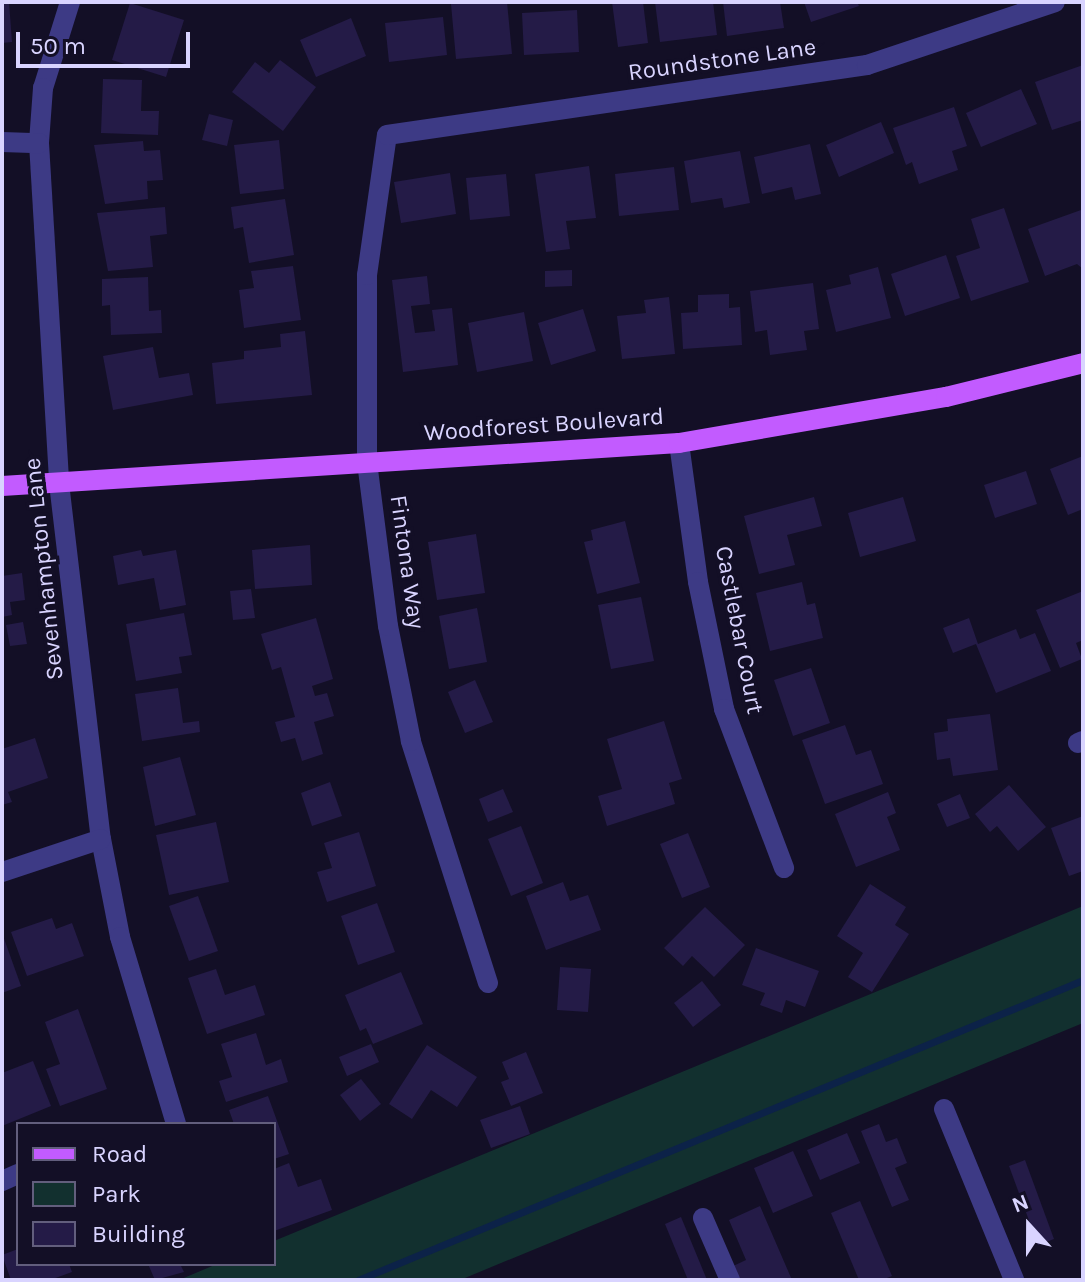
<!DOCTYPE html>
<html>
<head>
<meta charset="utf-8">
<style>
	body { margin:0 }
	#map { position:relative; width:1085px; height:1282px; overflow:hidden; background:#130f26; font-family:Karla,sans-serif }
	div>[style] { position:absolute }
	.green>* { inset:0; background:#12302f }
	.stream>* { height:7px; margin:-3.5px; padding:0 3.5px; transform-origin:3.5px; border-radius:3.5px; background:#0c2248 }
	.building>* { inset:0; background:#241b47 }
	.minor>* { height:20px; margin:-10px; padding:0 10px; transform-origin:10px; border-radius:10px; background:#3d3a85 }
	.major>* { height:20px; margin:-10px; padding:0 10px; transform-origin:10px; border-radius:10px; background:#c25bff }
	span { translate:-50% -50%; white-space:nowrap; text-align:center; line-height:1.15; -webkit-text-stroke:7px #130f26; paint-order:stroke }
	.street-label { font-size:24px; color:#d9d4ff }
	.frame { position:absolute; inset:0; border:4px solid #d9d4ff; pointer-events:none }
	.legend { position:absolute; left:16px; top:1122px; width:260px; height:144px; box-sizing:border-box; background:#130f26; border:2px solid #625e7d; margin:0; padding:10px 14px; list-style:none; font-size:24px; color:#d9d4ff }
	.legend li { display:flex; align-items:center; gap:16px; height:40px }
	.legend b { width:40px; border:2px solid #625e7d }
	.north { position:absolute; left:989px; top:1186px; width:80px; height:80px; -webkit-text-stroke:6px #130f26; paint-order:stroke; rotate:339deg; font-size:22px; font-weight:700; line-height:32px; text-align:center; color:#d9d4ff }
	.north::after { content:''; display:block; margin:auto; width:28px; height:36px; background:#d9d4ff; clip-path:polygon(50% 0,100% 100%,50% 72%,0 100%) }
	.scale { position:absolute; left:16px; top:32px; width:174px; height:36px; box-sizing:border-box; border:4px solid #d9d4ff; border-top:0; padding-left:10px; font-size:24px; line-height:28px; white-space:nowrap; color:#d9d4ff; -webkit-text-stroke:6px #130f26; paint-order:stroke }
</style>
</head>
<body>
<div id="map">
	<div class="green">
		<div style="clip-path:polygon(1083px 906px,1083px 1023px,460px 1280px,179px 1280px,217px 1264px,274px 1264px,274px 1241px)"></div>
	</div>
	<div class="stream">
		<div style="left:358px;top:1280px;width:785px;rotate:-22.48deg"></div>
	</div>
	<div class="building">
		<div style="clip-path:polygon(2px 2px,9px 2px,12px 42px,2px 43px)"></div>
		<div style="clip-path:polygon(507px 2px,512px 54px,456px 59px,451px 4px)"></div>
		<div style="clip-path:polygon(612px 2px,643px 2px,648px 43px,618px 47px)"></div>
		<div style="clip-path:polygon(655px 2px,713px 2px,717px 35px,660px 42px)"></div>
		<div style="clip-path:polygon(723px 2px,780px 2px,784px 28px,727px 36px)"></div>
		<div style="clip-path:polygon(804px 2px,857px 2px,859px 6px,811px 22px)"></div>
		<div style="clip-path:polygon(130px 3px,184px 20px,166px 77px,112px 60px)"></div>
		<div style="clip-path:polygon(577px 10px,579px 52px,524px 55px,522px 13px)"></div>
		<div style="clip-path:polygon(443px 17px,447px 55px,389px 62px,385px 23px)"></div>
		<div style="clip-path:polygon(351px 18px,366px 56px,316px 77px,300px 40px)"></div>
		<div style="clip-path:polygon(280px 60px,316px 87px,283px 131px,232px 92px,255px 62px,269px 73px)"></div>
		<div style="clip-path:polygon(1083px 65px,1083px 120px,1052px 130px,1035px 82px)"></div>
		<div style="clip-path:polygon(103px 79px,142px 80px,141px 111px,159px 111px,158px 135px,101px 133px)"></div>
		<div style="clip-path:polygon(1021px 89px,1037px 124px,981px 147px,966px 113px)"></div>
		<div style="clip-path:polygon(954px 107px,967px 146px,952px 151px,958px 170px,919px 184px,912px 162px,906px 165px,893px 128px)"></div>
		<div style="clip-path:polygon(209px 114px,233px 120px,227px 146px,202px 140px)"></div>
		<div style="clip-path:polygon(881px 122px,894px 153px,839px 177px,826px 145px)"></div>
		<div style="clip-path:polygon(279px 140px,284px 189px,240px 194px,234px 145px)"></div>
		<div style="clip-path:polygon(143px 141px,144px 151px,160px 150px,163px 180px,147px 181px,148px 199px,105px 204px,94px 145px)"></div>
		<div style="clip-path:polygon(810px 144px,821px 194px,795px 200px,792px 187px,762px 194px,754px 157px)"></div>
		<div style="clip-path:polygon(740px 151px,750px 203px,724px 208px,722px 198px,691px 203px,684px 161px)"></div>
		<div style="clip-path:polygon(589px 166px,596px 218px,566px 221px,570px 249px,546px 252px,535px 174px)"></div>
		<div style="clip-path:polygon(674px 167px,679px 210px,619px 216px,615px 174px)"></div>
		<div style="clip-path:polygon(450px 173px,456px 214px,401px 223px,394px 182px)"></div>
		<div style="clip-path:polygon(506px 174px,510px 216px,470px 220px,466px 178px)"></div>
		<div style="clip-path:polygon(285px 199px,294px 255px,249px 263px,243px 227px,234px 229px,231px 207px)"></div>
		<div style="clip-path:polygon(165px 207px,167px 234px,150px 236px,153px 267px,108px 271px,97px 213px)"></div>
		<div style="clip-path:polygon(1004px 208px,1029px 282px,971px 301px,956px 256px,980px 248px,971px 219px)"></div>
		<div style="clip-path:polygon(1081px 210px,1083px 269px,1077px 264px,1045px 276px,1028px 229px)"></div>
		<div style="clip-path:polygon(946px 255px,960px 298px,905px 316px,891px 274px)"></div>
		<div style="clip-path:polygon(293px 266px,301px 320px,244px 328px,239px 290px,254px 288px,251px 271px)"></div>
		<div style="clip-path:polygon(878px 267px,891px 318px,836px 332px,826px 290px,851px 284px,849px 275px)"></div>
		<div style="clip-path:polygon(572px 270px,572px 286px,545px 287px,545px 271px)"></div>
		<div style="clip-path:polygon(427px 276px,430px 304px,411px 306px,415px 333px,435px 331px,432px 310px,452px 308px,458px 365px,403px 372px,392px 280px)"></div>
		<div style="clip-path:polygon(148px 277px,149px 311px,161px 310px,162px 333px,111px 335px,110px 305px,102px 306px,102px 279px)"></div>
		<div style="clip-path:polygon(813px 283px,819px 329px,804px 331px,807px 350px,770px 355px,767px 330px,755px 332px,750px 291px)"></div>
		<div style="clip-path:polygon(729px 294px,729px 308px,740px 307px,742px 345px,683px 349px,681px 313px,698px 312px,698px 295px)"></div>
		<div style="clip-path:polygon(669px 297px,675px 354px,622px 359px,617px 316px,646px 313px,644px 300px)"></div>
		<div style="clip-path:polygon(583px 309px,596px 351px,551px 365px,538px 323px)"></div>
		<div style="clip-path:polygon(524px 312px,533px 361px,477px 372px,468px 323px)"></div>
		<div style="clip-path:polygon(305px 331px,312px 395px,216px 404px,212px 363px,244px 359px,244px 351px,281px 347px,280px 334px)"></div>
		<div style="clip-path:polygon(153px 347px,159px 378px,189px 373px,193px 395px,113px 410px,103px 356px)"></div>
		<div style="clip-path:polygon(1083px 456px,1083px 509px,1068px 515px,1050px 469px)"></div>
		<div style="clip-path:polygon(1026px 471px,1037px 504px,995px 518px,984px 485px)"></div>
		<div style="clip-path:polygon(814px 497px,822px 526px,787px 535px,795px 565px,759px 574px,744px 516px)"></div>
		<div style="clip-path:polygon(903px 497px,916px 541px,860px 557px,848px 513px)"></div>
		<div style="clip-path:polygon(625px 521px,640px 583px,597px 594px,584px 542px,593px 540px,591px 530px)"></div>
		<div style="clip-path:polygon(476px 534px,485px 593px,437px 600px,428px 542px)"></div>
		<div style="clip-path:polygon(310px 545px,312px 585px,255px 589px,252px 550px)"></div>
		<div style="clip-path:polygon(141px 550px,143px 556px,176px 550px,186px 605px,160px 610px,154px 578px,118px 585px,113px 556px)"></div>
		<div style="clip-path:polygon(22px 573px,25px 600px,10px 602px,12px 615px,2px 617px,2px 576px)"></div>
		<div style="clip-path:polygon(802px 582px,807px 605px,815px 603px,823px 638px,770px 651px,756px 593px)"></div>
		<div style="clip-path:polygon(251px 589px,255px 618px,233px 620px,230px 591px)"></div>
		<div style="clip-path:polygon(1083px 591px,1083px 640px,1076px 643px,1082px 659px,1060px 668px,1036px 610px)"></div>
		<div style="clip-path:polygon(641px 597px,654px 661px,611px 669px,598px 605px)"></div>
		<div style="clip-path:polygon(477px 608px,487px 662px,449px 669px,439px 616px)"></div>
		<div style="clip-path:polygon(184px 613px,192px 655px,179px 657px,182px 673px,136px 681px,126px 624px)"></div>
		<div style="clip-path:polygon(316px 618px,333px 679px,312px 686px,315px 696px,327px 693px,334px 716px,314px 722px,323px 754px,302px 761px,295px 738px,281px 742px,275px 722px,295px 717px,281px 667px,272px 670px,261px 634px)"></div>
		<div style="clip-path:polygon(969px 618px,978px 644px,1016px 629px,1020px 639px,1035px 633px,1051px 671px,996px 693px,976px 644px,953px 653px,943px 628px)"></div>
		<div style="clip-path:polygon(23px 622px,27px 644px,10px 646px,6px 625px)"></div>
		<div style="clip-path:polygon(811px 668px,830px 723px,793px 736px,774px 680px)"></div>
		<div style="clip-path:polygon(475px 680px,493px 722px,465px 733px,448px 692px)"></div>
		<div style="clip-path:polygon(178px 688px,183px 723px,199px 721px,200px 732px,142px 741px,135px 694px)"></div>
		<div style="clip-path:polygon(990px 714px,998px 770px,953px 776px,950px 758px,937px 760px,934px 733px,948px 731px,947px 719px)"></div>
		<div style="clip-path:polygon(664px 721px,682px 779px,669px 783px,675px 804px,607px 826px,598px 796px,622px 789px,607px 739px)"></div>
		<div style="clip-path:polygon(845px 725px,856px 755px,871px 750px,883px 784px,825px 804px,802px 740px)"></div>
		<div style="clip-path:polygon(35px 738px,48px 778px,8px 792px,12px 802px,2px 805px,2px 749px)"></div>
		<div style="clip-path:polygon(180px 757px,196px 815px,155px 826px,143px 767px)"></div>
		<div style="clip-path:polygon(330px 782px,342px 816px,312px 826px,301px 793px)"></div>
		<div style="clip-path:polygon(1009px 785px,1046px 827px,1018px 851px,997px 826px,990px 832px,975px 814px)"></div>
		<div style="clip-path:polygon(503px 789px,513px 812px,488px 822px,479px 799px)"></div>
		<div style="clip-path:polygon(888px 792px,896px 813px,887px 817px,900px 850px,856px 867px,835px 814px)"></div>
		<div style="clip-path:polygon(960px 794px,970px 818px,947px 827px,937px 804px)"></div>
		<div style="clip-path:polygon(1083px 816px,1083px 871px,1069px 876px,1051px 828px)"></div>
		<div style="clip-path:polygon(216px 822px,229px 882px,169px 895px,156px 835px)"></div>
		<div style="clip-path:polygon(521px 826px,543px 883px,511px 896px,488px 839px)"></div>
		<div style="clip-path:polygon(359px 832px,376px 886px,327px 902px,317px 872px,332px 868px,324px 843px)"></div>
		<div style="clip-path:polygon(688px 833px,710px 887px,682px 898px,660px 844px)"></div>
		<div style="clip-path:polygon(563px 882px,570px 901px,588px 895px,601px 930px,546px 950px,526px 896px)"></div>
		<div style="clip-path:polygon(870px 884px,906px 907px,895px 925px,909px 934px,872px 992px,848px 977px,863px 953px,837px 936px)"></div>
		<div style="clip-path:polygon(198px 896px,218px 951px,189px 961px,169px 906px)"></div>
		<div style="clip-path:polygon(377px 903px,395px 952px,358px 965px,341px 916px)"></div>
		<div style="clip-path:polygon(705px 907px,745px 945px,714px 977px,692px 956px,683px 966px,664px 948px)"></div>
		<div style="clip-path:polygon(52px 918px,56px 929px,72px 923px,84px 956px,27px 976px,11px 932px)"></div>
		<div style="clip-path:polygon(2px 933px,21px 986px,2px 993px)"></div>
		<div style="clip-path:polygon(756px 948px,819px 971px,805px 1007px,786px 1000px,782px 1013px,760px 1005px,765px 993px,742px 985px)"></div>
		<div style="clip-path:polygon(560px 967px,591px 969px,588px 1012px,557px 1010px)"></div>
		<div style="clip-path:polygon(216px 969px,225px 995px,255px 985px,265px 1015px,207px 1034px,188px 978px)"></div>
		<div style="clip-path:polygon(401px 972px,423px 1024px,373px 1044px,366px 1028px,360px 1031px,345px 995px)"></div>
		<div style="clip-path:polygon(702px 981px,721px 1005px,693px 1027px,674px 1003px)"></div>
		<div style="clip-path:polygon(78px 1009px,107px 1089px,60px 1106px,46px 1069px,60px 1064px,45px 1022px)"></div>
		<div style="clip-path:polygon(256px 1033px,266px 1065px,281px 1059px,288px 1082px,226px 1102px,219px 1081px,232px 1077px,221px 1044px)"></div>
		<div style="clip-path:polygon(371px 1044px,379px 1062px,347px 1076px,339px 1057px)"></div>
		<div style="clip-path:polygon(427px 1045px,477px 1077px,457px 1107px,431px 1090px,412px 1119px,389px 1104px)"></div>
		<div style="clip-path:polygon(526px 1052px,543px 1093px,511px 1106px,501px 1082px,509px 1079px,502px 1062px)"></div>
		<div style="clip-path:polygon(33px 1061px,51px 1106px,2px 1126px,2px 1073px)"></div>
		<div style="clip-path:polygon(361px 1079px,381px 1104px,360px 1121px,340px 1095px)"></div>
		<div style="clip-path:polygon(268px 1096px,289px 1154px,274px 1159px,274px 1124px,234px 1124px,229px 1110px)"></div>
		<div style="clip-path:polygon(520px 1106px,530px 1134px,491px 1148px,480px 1120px)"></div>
		<div style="clip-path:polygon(879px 1124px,886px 1142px,897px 1138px,907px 1163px,895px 1168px,909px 1200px,892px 1207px,861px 1131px)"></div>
		<div style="clip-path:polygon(847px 1133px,860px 1163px,820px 1180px,807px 1150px)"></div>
		<div style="clip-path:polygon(793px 1151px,813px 1196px,773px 1213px,754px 1168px)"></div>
		<div style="clip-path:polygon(1025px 1160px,1054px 1239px,1038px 1245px,1009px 1166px)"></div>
		<div style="clip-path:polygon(289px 1163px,298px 1187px,321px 1179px,332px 1210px,274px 1231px,274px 1169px)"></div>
		<div style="clip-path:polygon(860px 1201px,892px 1276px,882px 1280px,859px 1280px,831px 1213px)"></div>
		<div style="clip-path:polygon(760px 1206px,792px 1280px,737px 1280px,731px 1267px,746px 1260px,729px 1220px)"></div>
		<div style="clip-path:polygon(681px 1217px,707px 1280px,688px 1280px,665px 1224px)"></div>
		<div style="clip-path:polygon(18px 1249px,18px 1264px,69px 1264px,72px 1272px,50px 1280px,11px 1280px,2px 1255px)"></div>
		<div style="clip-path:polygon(148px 1264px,180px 1264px,184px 1272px,155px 1280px)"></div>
	</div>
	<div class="minor">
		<div style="left:70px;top:2px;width:90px;rotate:107.4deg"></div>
		<div style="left:43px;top:88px;width:55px;rotate:94.2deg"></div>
		<div style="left:39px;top:143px;width:341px;rotate:86.6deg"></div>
		<div style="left:59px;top:483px;width:358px;rotate:83.3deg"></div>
		<div style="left:101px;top:839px;width:100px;rotate:79deg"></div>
		<div style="left:120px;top:937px;width:195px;rotate:73.3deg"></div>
		<div style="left:2px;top:142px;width:37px;rotate:2deg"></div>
		<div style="left:679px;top:443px;width:140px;rotate:82.2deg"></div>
		<div style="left:698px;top:582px;width:130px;rotate:78.4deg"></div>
		<div style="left:724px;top:709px;width:170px;rotate:69.3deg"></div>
		<div style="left:1078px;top:743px;width:5px;rotate:-22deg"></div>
		<div style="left:2px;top:872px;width:104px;rotate:-18.4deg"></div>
		<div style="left:488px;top:983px;width:254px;rotate:-107.7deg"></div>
		<div style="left:411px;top:741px;width:117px;rotate:-101.3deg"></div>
		<div style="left:388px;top:626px;width:165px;rotate:-97.3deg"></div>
		<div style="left:367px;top:462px;width:187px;rotate:-90deg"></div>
		<div style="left:367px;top:275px;width:141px;rotate:-81.9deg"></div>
		<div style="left:387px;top:135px;width:485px;rotate:-8.3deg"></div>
		<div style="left:867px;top:65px;width:198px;rotate:-18.5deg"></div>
		<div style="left:944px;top:1109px;width:185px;rotate:67.7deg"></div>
		<div style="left:2px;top:1181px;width:17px;rotate:-24deg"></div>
		<div style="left:703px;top:1218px;width:68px;rotate:66.5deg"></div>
	</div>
	<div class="major">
		<div style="left:2px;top:486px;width:678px;rotate:-3.63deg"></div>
		<div style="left:679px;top:443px;width:271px;rotate:-9.8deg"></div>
		<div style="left:946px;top:397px;width:141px;rotate:-13.9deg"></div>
	</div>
	<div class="street-label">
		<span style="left:722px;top:60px;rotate:-8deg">Roundstone Lane</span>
		<span style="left:544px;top:425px;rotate:-4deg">Woodforest Boulevard</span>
		<span style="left:407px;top:562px;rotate:82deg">Fintona Way</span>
		<span style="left:44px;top:569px;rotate:-96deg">Sevenhampton Lane</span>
		<span style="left:739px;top:630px;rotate:79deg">Castlebar Court</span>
	</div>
	<div class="frame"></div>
	<ul class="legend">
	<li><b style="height:10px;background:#c25bff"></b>Road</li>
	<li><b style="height:22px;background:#12302f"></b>Park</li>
	<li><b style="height:22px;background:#241b47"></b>Building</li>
	</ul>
	<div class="north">N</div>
	<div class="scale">50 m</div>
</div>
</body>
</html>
